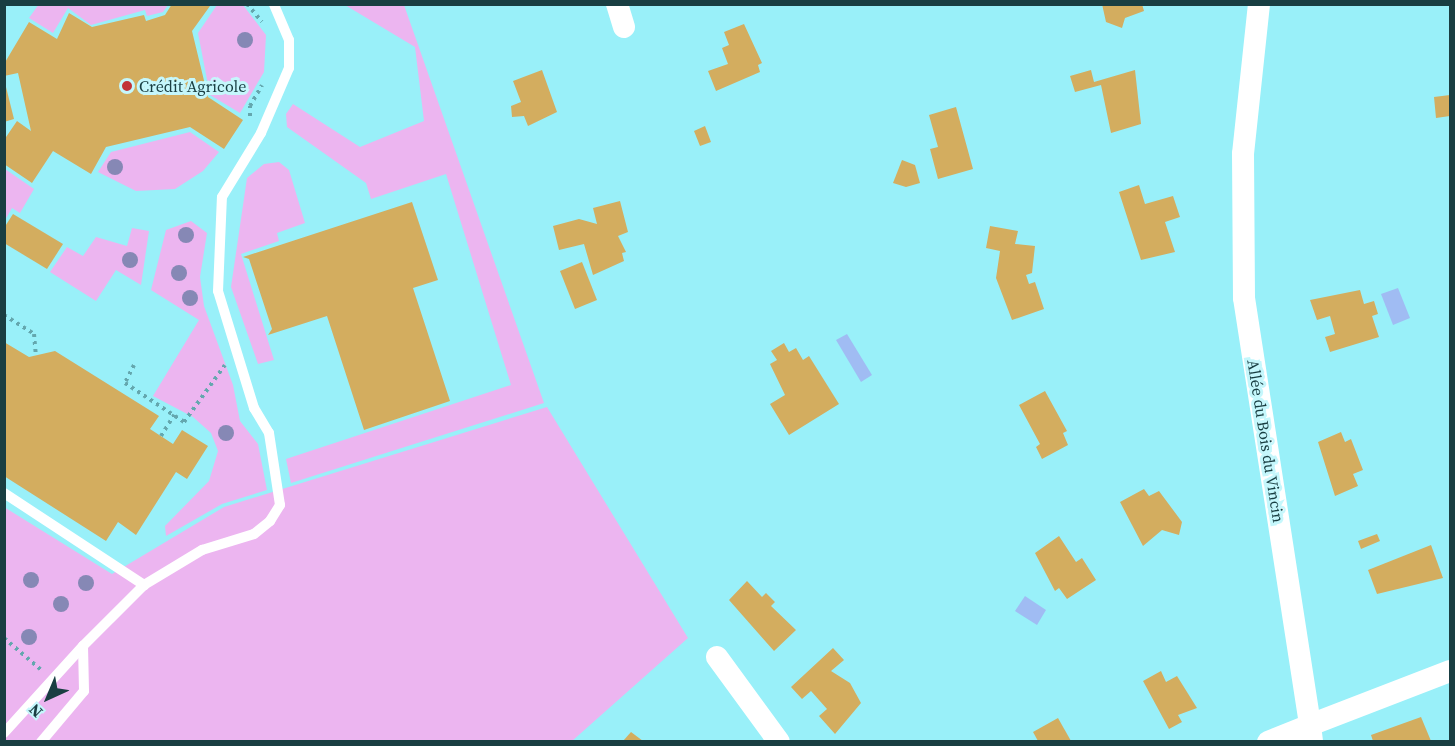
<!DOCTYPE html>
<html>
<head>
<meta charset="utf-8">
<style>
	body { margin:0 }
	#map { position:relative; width:1455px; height:746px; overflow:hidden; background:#99f0f9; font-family:"Source Serif 4",serif }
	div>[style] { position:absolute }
	.green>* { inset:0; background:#ecb5f0 }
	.water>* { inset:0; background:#a0bcf3 }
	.building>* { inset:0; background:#d3ad5f }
	.path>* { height:4px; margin-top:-2px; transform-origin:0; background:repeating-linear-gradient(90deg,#64a7ae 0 3px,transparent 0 7.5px) }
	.lane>* { height:10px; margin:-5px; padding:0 5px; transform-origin:5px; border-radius:5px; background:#fff }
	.street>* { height:22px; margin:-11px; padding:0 11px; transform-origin:11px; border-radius:11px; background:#fff }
	.trees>* { width:16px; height:16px; margin:-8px; border-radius:50%; background:#8688b5 }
	.dots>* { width:16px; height:16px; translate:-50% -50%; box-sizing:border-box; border:3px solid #c5f7fc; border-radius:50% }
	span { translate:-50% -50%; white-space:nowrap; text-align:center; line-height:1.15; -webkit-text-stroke:6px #c5f7fc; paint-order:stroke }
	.poi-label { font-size:16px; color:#193e42 }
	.left { translate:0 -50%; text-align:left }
	.street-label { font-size:16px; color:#193e42 }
	.frame { position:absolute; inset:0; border:6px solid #193e42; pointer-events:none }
	.north { position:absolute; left:18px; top:668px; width:60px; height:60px; -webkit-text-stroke:4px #c5f7fc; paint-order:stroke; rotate:224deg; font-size:16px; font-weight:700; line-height:24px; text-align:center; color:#193e42 }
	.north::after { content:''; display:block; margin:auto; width:21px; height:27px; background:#193e42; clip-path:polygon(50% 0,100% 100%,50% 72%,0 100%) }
</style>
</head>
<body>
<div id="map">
	<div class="green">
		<div style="clip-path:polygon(39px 4px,168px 4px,168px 5px,163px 12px,147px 16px,145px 10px,91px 25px,68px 8px,53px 33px,29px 18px)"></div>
		<div style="clip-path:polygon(217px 5px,243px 5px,266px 35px,264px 72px,240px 113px,210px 95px,198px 33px)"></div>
		<div style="clip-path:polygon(345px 5px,404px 5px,544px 403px,291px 483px,286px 459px,511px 385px,446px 174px,371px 199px,366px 183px,287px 127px,286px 114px,293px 104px,360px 147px,424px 121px,415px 47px)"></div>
		<div style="clip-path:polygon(190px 132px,219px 152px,203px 171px,175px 189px,136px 191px,98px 172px,111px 152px)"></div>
		<div style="clip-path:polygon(279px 162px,289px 170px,305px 223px,277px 233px,279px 241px,241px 254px,274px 360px,258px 364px,231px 287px,247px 178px,264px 164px)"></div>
		<div style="clip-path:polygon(5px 169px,34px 189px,20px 213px,12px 208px,5px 220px)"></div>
		<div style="clip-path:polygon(191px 221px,207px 233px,200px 277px,204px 306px,233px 385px,240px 421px,258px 444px,267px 490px,222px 504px,166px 536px,165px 526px,209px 481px,218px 451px,211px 433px,193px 417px,153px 396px,199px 320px,151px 290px,166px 230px)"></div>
		<div style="clip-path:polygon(132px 228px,149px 231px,141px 285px,116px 270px,96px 301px,50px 272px,67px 247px,83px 256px,96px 237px,127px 246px)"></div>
		<div style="clip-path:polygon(547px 407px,688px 638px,572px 741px,5px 741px,4px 507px,112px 574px,224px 507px)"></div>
	</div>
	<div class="water">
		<div style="clip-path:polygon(1398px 288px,1410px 318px,1393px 325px,1381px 294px)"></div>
		<div style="clip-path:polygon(847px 334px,872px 375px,861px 382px,836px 340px)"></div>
		<div style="clip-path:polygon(1025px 596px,1046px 610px,1037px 625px,1015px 611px)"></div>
	</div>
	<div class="building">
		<div style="clip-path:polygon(172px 4px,210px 6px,192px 31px,208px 97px,243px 120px,224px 149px,190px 127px,106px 147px,91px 174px,53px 151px,32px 183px,4px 164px,4px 140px,17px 121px,31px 131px,18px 73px,4px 76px,4px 64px,29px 22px,57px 39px,69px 13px,92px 27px,144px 15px,146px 21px,165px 15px)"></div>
		<div style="clip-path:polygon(1102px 4px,1142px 4px,1144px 11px,1125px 18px,1122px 28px,1106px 22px)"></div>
		<div style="clip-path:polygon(744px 24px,762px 63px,758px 65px,760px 72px,716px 91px,708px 71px,728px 64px,722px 48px,729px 45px,724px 32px)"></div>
		<div style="clip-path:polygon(542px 70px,557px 112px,528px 126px,524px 116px,512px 117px,511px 106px,521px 102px,513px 81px)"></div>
		<div style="clip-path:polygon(1091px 70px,1094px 82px,1135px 70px,1141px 124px,1111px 133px,1101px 85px,1075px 92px,1070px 76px)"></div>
		<div style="clip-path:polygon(4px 79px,14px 119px,4px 122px)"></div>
		<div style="clip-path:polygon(1450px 95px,1450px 116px,1436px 118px,1434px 97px)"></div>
		<div style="clip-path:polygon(956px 107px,973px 169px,938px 179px,930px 149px,938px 147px,929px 115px)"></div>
		<div style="clip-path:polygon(705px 126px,711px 142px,700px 146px,694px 131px)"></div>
		<div style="clip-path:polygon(902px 160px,915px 165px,920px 183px,906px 187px,893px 183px)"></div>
		<div style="clip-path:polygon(1139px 185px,1145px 204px,1173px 196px,1180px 217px,1165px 222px,1175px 252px,1141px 260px,1119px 192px)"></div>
		<div style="clip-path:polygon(620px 201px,628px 232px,618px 236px,626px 252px,622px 253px,624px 261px,593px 275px,584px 244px,559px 250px,553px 226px,579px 219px,597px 224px,593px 208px)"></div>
		<div style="clip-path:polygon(412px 202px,438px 280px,413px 288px,450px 401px,364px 430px,327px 316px,268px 335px,272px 329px,249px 259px,243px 257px)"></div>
		<div style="clip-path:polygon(13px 214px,63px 244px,47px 269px,4px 243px,4px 228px)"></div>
		<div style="clip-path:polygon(990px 226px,1018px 231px,1015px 244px,1035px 246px,1032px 273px,1026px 275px,1029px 284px,1035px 282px,1044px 309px,1012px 320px,996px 278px,1000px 251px,986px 248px)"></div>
		<div style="clip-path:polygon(582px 262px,597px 300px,575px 309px,560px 271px)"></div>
		<div style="clip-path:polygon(1360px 290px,1364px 304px,1374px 301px,1378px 314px,1372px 316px,1379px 337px,1330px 352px,1325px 337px,1335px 334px,1330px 316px,1317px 320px,1310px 300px)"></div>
		<div style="clip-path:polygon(4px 342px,29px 357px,55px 351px,159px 416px,150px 429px,173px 444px,182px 430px,208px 446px,187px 479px,176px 472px,136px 535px,118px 522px,106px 541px,4px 476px)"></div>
		<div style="clip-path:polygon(784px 343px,789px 352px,796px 348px,803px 360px,809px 356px,839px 404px,789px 435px,770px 404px,785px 395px,770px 364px,777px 360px,771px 351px)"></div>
		<div style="clip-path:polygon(1045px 391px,1067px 431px,1063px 433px,1068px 445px,1042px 459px,1036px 447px,1040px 444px,1019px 405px)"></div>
		<div style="clip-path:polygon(1341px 432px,1345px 442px,1351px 439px,1363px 470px,1353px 474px,1358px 486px,1335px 496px,1318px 442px)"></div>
		<div style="clip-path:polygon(1144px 489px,1149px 496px,1159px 491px,1182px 522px,1179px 535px,1162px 530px,1143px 546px,1120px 502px)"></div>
		<div style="clip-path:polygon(1377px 534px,1380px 541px,1361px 549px,1358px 541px)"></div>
		<div style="clip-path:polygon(1059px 536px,1076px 562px,1082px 558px,1096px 580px,1067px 599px,1059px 588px,1055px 591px,1035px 553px)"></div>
		<div style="clip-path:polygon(1431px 545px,1443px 578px,1377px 594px,1368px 570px)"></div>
		<div style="clip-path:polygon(747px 581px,762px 597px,766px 593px,775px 602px,771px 606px,796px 630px,774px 651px,729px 600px)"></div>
		<div style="clip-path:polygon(833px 648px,844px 660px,831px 671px,850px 683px,861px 703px,835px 734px,819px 716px,827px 709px,811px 691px,802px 699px,791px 687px)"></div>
		<div style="clip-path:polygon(1161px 671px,1166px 682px,1177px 676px,1197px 708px,1178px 715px,1182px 722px,1169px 729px,1143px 681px)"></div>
		<div style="clip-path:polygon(1421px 717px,1431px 741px,1373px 741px,1371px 735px)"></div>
		<div style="clip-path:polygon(1058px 718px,1071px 741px,1038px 741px,1033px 732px)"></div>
		<div style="clip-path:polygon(631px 732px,643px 741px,623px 741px)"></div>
	</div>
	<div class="path">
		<div style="left:247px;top:4px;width:23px;rotate:50deg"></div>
		<div style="left:250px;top:116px;width:10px;rotate:-90deg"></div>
		<div style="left:250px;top:106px;width:24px;rotate:-60deg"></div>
		<div style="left:4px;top:315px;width:36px;rotate:32deg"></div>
		<div style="left:34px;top:334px;width:22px;rotate:85deg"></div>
		<div style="left:134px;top:365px;width:20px;rotate:117deg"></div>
		<div style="left:125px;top:383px;width:71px;rotate:33.5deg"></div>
		<div style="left:184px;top:422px;width:70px;rotate:-54.3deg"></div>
		<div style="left:161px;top:436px;width:25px;rotate:-58deg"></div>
		<div style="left:4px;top:638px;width:48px;rotate:40.7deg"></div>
	</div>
	<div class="lane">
		<div style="left:4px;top:493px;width:168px;rotate:33.3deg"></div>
		<div style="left:144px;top:585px;width:86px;rotate:135deg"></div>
		<div style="left:144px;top:585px;width:68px;rotate:-31.1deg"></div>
		<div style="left:202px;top:550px;width:54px;rotate:-17.1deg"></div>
		<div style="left:254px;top:534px;width:21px;rotate:-39deg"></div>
		<div style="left:270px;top:521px;width:19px;rotate:-58deg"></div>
		<div style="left:280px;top:505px;width:73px;rotate:-98.7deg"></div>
		<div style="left:269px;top:433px;width:29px;rotate:-121deg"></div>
		<div style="left:254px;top:408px;width:122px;rotate:-107.1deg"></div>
		<div style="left:218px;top:291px;width:94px;rotate:-87.6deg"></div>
		<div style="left:222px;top:197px;width:75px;rotate:-58.6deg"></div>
		<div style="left:261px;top:133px;width:71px;rotate:-66.7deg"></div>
		<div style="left:289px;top:68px;width:28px;rotate:-90deg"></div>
		<div style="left:289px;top:40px;width:39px;rotate:-113deg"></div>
		<div style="left:4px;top:733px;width:118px;rotate:-47.8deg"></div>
		<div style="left:83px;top:646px;width:45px;rotate:88.7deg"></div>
		<div style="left:84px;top:691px;width:67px;rotate:130.1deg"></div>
	</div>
	<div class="street">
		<div style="left:617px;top:4px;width:24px;rotate:73deg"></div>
		<div style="left:1259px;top:4px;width:151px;rotate:96.1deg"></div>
		<div style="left:1243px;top:154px;width:144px;rotate:89.6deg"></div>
		<div style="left:1244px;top:298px;width:432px;rotate:81.2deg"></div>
		<div style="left:1310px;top:725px;width:150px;rotate:-21.1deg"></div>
		<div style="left:717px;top:657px;width:105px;rotate:53.9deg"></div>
		<div style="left:1268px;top:742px;width:45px;rotate:-22deg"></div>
		<div style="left:1310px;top:725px;width:17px;rotate:83deg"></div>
	</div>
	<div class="trees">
		<div style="left:245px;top:40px"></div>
		<div style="left:115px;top:167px"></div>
		<div style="left:186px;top:235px"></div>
		<div style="left:130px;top:260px"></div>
		<div style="left:179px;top:273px"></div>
		<div style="left:190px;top:298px"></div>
		<div style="left:226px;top:433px"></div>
		<div style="left:31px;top:580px"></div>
		<div style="left:86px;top:583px"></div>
		<div style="left:61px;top:604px"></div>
		<div style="left:29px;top:637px"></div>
	</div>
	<div class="dots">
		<div style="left:127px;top:86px;background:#c23237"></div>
	</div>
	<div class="poi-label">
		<span class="left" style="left:139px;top:86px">Crédit Agricole</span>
	</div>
	<div class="street-label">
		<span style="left:1266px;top:441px;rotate:81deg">Allée du Bois du Vincin</span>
	</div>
	<div class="frame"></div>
	<div class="north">N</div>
</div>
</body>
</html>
